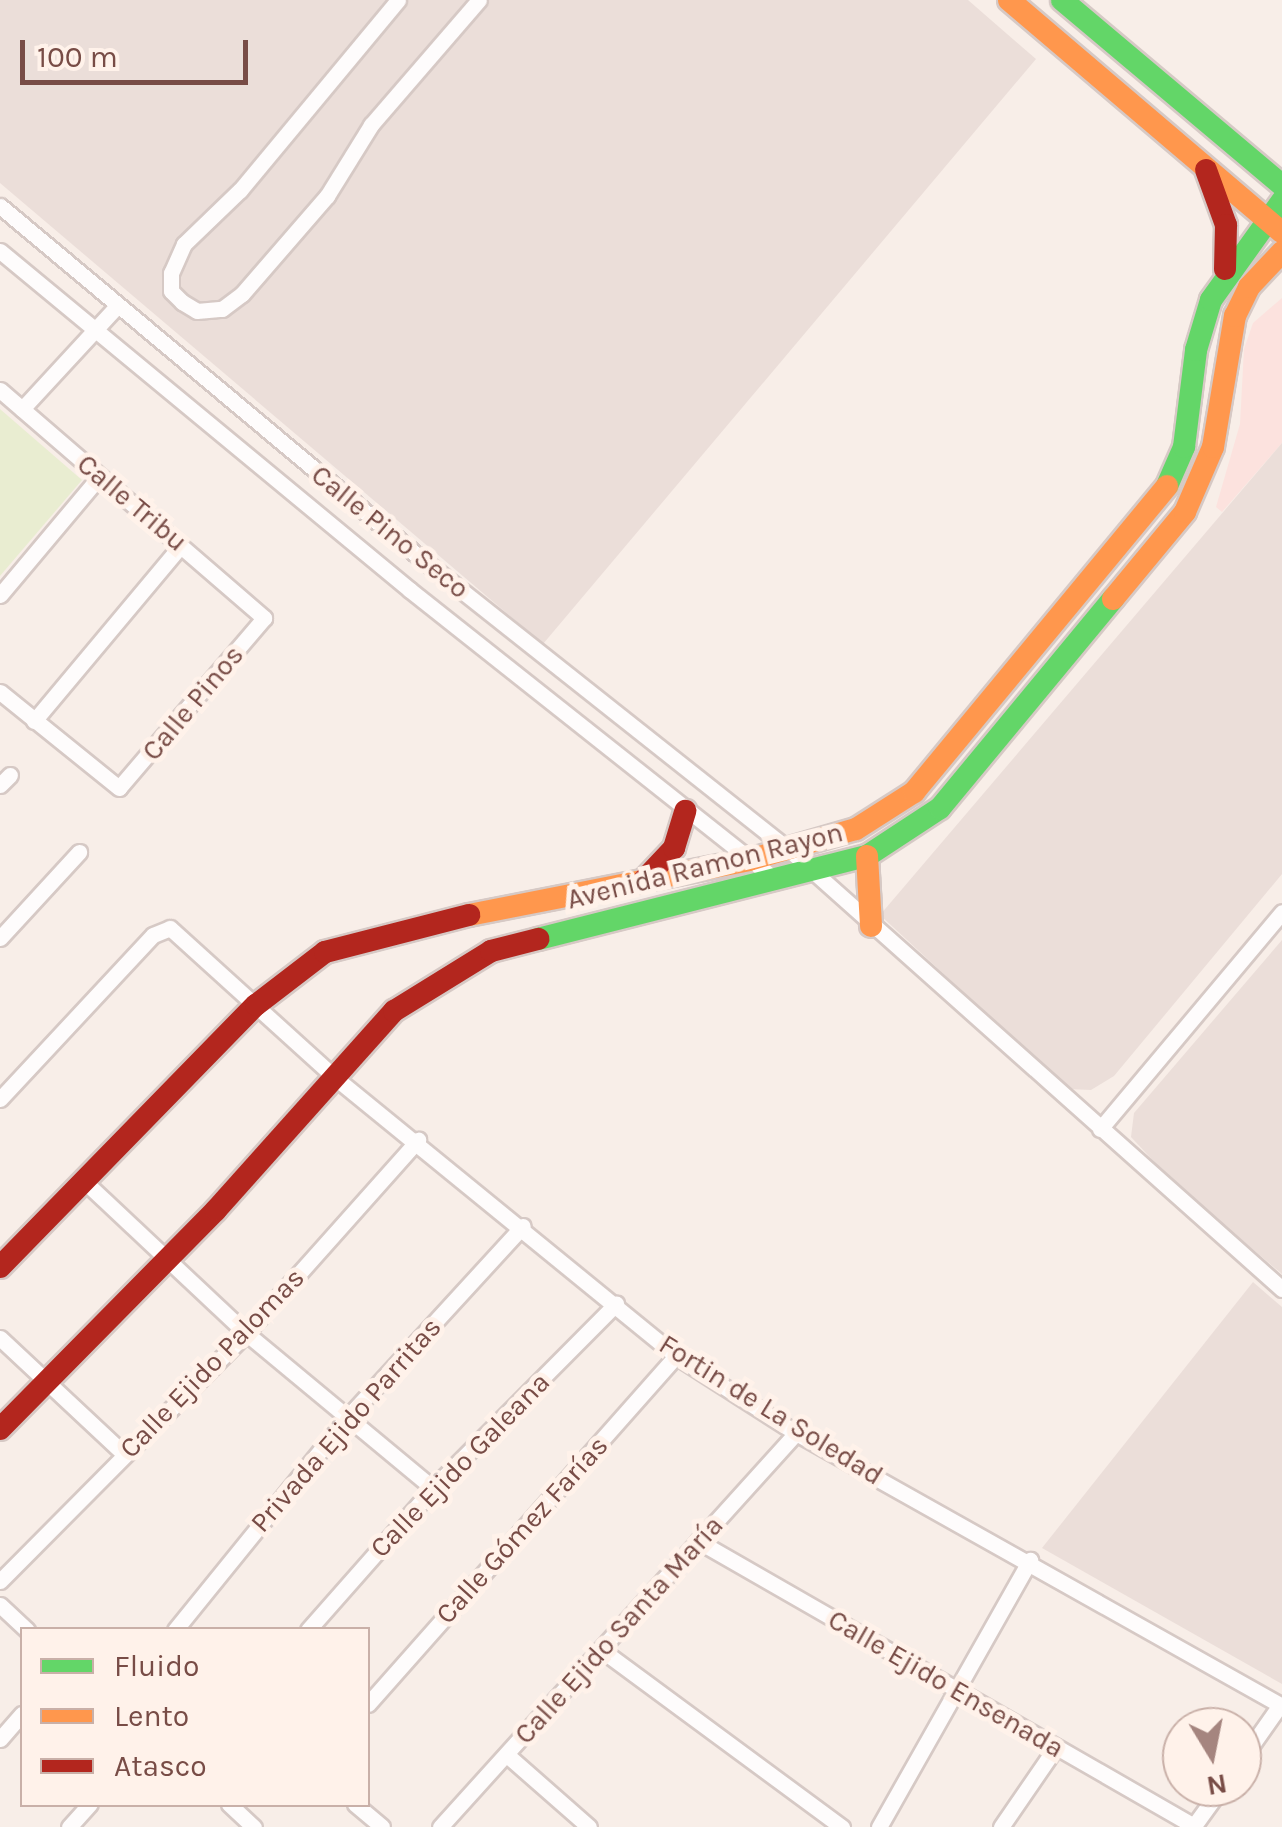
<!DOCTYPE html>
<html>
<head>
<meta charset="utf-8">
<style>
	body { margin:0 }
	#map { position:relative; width:1282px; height:1827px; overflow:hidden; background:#f8eee8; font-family:Karla,sans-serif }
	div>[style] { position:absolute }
	.commercial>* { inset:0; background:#fce2de }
	.industrial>* { inset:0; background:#ebded9 }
	.green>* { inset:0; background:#e9edd1 }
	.roads { filter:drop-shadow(2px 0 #d6c9c5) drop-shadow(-2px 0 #d6c9c5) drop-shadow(0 2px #d6c9c5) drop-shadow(0 -2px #d6c9c5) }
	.street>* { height:15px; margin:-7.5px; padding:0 7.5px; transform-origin:7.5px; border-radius:7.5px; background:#fefcfc }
	.fast>* { height:22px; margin:-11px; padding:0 11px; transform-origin:11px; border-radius:11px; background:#63d668 }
	.slow>* { height:22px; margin:-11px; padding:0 11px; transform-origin:11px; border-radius:11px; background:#ff974d }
	.jam>* { height:22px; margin:-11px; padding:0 11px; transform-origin:11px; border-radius:11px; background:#b3261e }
	span { translate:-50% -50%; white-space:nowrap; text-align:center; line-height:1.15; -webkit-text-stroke:10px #fff2ea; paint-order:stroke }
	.street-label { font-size:28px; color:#784c46 }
	.legend { position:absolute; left:20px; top:1627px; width:350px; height:180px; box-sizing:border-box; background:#fff2ea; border:2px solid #c9b0a8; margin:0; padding:12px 18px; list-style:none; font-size:30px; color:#784c46 }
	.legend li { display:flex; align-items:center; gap:20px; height:50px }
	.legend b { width:50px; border:2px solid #c9b0a8 }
	.north { position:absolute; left:1162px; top:1707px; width:100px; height:100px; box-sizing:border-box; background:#fff2ea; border:2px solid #c9b0a8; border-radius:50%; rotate:170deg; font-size:28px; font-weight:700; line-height:40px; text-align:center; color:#784c46 }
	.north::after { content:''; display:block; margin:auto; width:35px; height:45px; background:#a5857f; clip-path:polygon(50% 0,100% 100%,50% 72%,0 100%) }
	.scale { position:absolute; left:20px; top:40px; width:228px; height:45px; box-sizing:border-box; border:5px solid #784c46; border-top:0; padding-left:12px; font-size:30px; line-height:35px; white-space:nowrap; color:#784c46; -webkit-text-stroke:8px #fff2ea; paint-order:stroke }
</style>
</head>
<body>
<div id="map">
	<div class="commercial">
		<div style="clip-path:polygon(1282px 298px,1282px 443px,1222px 512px,1216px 507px,1240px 424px,1244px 349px,1253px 323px)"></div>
	</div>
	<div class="industrial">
		<div style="clip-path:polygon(0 0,968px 0,1036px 59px,543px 644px,0 183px)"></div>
		<div style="clip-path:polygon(1282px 443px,1282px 874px,1114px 1076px,1091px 1090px,1068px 1089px,880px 915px)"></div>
		<div style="clip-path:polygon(1282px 940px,1282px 1274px,1174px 1183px,1131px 1137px,1134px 1113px)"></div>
		<div style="clip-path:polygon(1253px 1282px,1282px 1307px,1282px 1684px,1042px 1548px)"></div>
	</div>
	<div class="green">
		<div style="clip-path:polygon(0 409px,82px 480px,0 576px)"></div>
	</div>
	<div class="roads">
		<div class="street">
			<div style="left:398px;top:0;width:247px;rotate:129.7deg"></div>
			<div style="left:240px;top:190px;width:78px;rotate:136deg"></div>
			<div style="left:184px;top:244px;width:32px;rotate:114deg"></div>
			<div style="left:171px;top:273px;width:18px;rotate:90deg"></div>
			<div style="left:171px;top:291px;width:16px;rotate:45deg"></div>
			<div style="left:182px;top:302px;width:17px;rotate:31deg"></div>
			<div style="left:197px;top:311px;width:25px;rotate:-5deg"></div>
			<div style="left:222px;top:309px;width:25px;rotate:-37deg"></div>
			<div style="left:242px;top:294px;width:130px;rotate:-49.1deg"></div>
			<div style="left:327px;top:196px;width:84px;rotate:-58.2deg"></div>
			<div style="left:371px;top:125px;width:165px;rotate:-49.2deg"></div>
			<div style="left:0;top:206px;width:545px;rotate:39.94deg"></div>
			<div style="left:418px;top:556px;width:471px;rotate:38.4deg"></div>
			<div style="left:787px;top:848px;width:663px;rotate:41.7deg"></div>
			<div style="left:0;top:251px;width:532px;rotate:39.58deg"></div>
			<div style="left:410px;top:590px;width:467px;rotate:38.4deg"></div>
			<div style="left:0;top:390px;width:349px;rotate:40.8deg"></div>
			<div style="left:264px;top:618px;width:223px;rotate:130.5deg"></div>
			<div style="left:119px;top:788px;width:153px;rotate:-141.1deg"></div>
			<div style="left:22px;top:409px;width:140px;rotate:-47.3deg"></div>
			<div style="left:0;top:595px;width:155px;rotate:-50deg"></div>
			<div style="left:34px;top:721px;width:229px;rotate:-50.1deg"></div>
			<div style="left:0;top:785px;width:14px;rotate:-45deg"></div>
			<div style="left:0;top:938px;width:117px;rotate:-47.4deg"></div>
			<div style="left:0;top:1099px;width:224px;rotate:-47deg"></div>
			<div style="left:153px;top:935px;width:18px;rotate:-22deg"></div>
			<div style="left:170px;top:928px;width:220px;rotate:42.2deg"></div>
			<div style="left:333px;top:1076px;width:443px;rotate:39.2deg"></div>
			<div style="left:676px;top:1356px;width:143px;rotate:32.7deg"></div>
			<div style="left:796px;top:1433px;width:557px;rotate:29.32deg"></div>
			<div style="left:1100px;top:1129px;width:283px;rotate:-50deg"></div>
			<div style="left:84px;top:1181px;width:222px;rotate:43.2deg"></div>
			<div style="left:246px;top:1333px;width:243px;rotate:39.7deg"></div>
			<div style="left:0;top:1338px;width:171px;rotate:43.1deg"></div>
			<div style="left:698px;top:1541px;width:572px;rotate:29.88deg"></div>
			<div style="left:0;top:1581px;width:349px;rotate:-45.2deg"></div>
			<div style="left:246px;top:1333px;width:259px;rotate:-48.3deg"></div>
			<div style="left:0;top:1605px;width:37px;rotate:43deg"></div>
			<div style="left:175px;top:1630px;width:270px;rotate:-51deg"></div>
			<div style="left:345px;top:1420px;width:263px;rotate:-47.5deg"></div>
			<div style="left:308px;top:1630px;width:189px;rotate:-48.6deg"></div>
			<div style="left:433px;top:1488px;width:260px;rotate:-45.2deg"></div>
			<div style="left:603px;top:1651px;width:297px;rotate:36.4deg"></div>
			<div style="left:368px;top:1704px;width:465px;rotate:-48.5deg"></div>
			<div style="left:0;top:1739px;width:33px;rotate:-49deg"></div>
			<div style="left:507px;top:1755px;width:109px;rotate:41.3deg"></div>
			<div style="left:1242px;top:1759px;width:66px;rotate:-54.9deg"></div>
			<div style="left:229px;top:1804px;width:34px;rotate:43deg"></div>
			<div style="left:355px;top:1804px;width:35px;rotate:40deg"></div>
			<div style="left:69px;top:1827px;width:31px;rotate:-48deg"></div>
			<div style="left:440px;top:1827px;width:531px;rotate:-47.9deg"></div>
			<div style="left:879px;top:1827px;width:307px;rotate:-60.5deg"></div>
			<div style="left:1001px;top:1827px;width:97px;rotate:-55.5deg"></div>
			<div style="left:1193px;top:1827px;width:49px;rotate:-54.1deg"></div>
		</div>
		<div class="fast">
			<div style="left:1062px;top:0;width:287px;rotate:40.1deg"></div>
			<div style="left:1167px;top:486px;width:43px;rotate:-66.4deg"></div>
			<div style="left:1184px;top:447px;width:98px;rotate:-82.9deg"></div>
			<div style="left:1196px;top:350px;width:52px;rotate:-73.3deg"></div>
			<div style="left:1211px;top:300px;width:122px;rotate:-54.4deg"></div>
			<div style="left:538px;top:939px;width:339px;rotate:-14.2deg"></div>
			<div style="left:867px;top:856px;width:87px;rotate:-33.3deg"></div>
			<div style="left:940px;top:808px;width:271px;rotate:-50.4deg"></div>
		</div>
		<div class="slow">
			<div style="left:1009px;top:0;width:358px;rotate:40.4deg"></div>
			<div style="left:1113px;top:599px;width:113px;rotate:-50.4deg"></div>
			<div style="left:1185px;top:512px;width:71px;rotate:-66.7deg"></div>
			<div style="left:1213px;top:447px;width:133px;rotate:-80.5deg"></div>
			<div style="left:1235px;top:316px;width:32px;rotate:-64deg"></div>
			<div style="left:1249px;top:287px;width:48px;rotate:-46.7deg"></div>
			<div style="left:867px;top:856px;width:70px;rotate:86.7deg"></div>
			<div style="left:469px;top:915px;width:285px;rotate:-11.1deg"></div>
			<div style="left:749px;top:860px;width:111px;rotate:-16.2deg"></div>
			<div style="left:856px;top:829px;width:69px;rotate:-32.5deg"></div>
			<div style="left:914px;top:792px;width:397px;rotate:-50.4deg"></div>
		</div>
		<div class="jam">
			<div style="left:1206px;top:170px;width:59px;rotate:70deg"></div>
			<div style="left:1226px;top:225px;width:44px;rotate:91.3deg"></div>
			<div style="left:644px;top:880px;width:44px;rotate:-46.8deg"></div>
			<div style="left:674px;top:848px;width:39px;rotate:-73deg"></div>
			<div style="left:0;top:1267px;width:366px;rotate:-45.7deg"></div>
			<div style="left:256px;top:1005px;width:87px;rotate:-37.5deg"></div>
			<div style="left:325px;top:952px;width:149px;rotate:-14.4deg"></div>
			<div style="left:0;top:1429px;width:308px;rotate:-45.4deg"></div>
			<div style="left:216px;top:1210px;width:267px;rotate:-48.2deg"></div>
			<div style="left:394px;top:1011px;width:114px;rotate:-31.7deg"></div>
			<div style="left:491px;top:951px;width:49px;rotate:-14.3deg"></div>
		</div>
	</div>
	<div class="street-label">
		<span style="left:132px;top:503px;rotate:40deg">Calle Tribu</span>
		<span style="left:390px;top:532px;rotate:39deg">Calle Pino Seco</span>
		<span style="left:193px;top:703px;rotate:-50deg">Calle Pinos</span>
		<span style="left:705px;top:866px;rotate:-14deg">Avenida Ramon Rayon</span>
		<span style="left:212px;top:1363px;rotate:-46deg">Calle Ejido Palomas</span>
		<span style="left:771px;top:1410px;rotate:32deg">Fortin de La Soledad</span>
		<span style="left:346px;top:1425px;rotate:-49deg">Privada Ejido Parritas</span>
		<span style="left:460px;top:1465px;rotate:-46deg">Calle Ejido Galeana</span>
		<span style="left:522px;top:1530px;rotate:-48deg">Calle Gómez Farías</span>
		<span style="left:619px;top:1630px;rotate:-48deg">Calle Ejido Santa María</span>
		<span style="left:946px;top:1684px;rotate:30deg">Calle Ejido Ensenada</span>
	</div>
	<ul class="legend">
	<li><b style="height:12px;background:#63d668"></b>Fluido</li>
	<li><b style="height:12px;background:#ff974d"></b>Lento</li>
	<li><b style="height:12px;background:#b3261e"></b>Atasco</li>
	</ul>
	<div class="north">N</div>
	<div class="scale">100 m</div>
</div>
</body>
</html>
